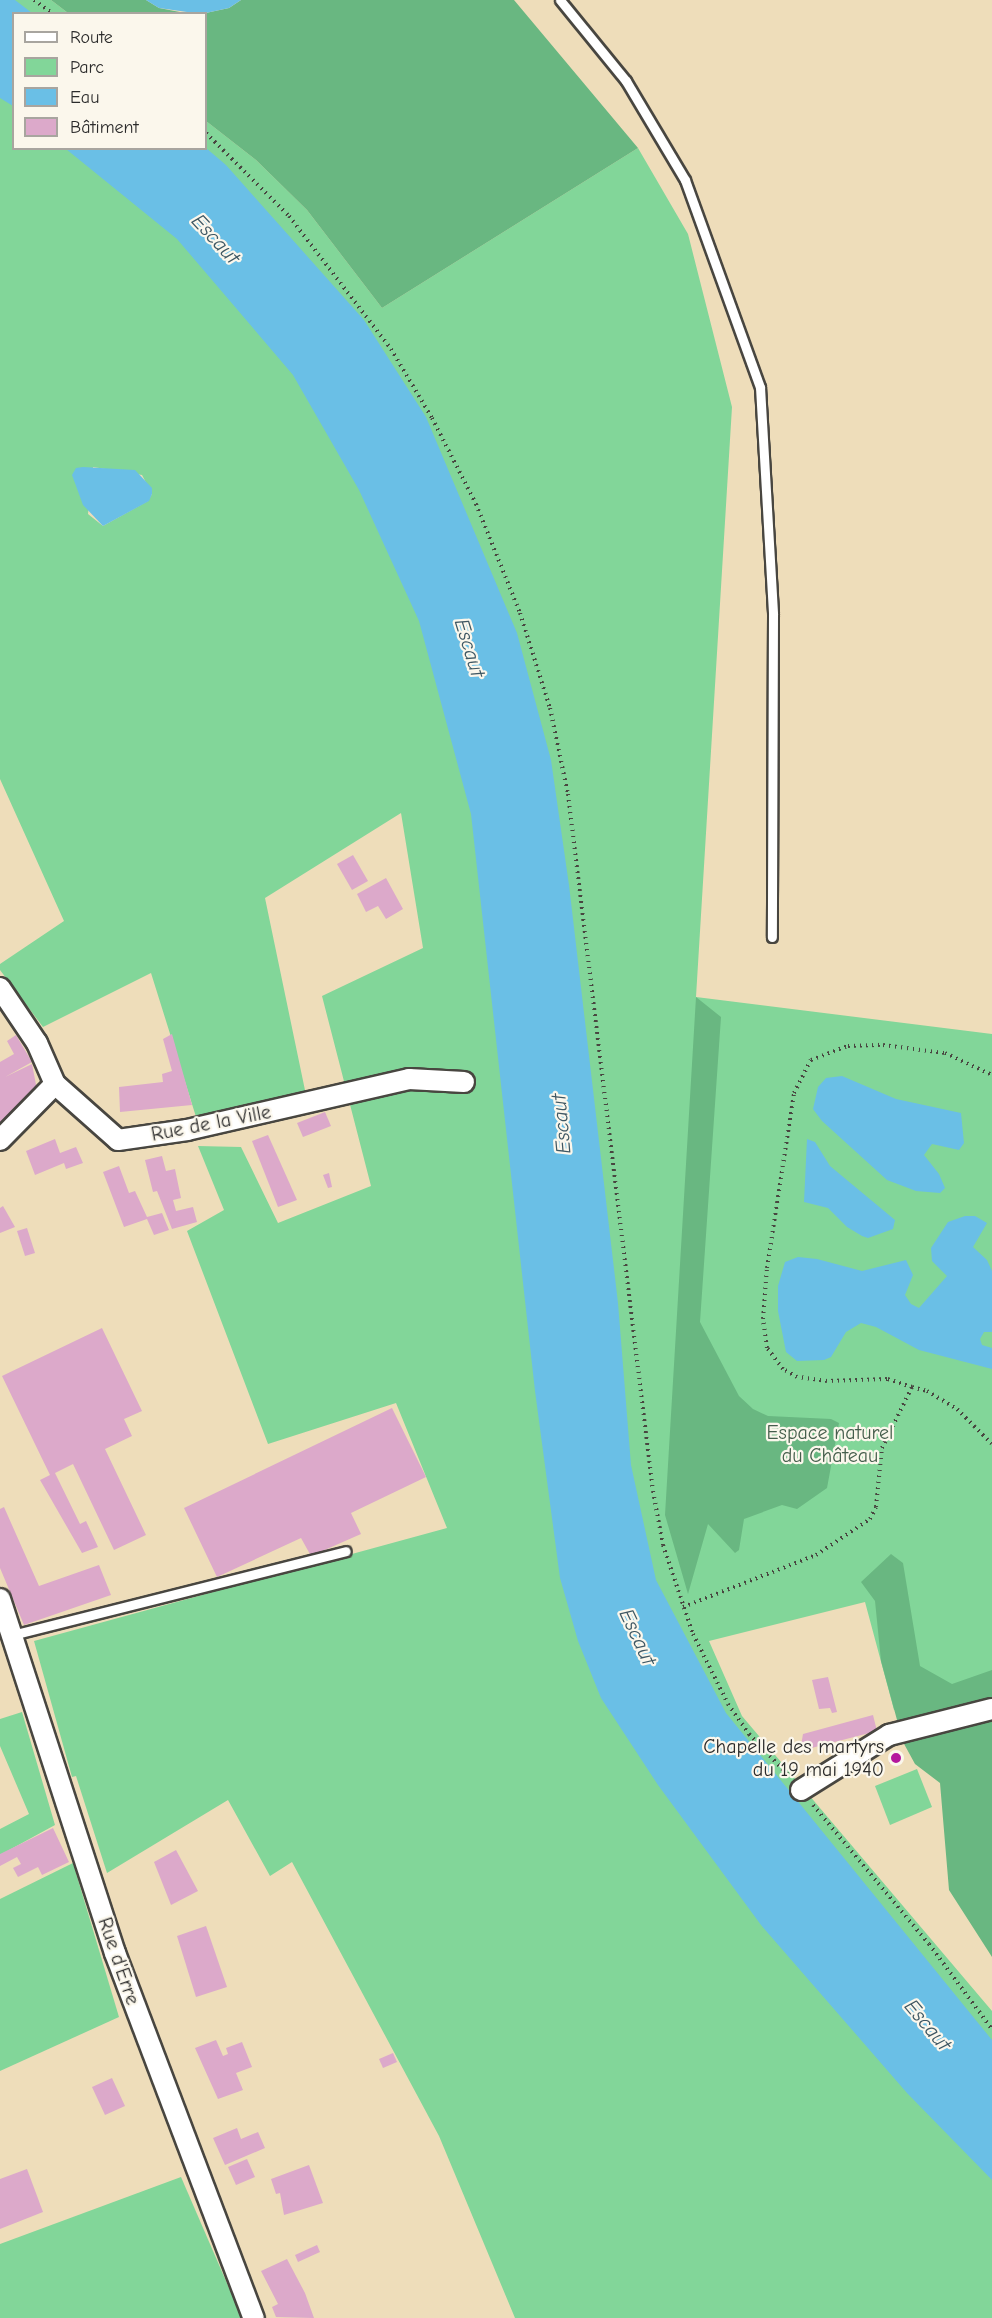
<!DOCTYPE html>
<html>
<head>
<meta charset="utf-8">
<style>
	body { margin:0 }
	#map { position:relative; width:992px; height:2318px; overflow:hidden; background:#eeddba; font-family:"Comic Neue",sans-serif }
	div>[style] { position:absolute }
	.green>* { inset:0; background:#82d699 }
	.forest>* { inset:0; background:#69b781 }
	.water>* { inset:0; background:#6abfe6 }
	.building>* { inset:0; background:#dca9ca }
	.path>* { height:4px; margin-top:-2px; transform-origin:0; background:repeating-linear-gradient(90deg,#484640 0 1.5px,transparent 0 6px) }
	.roads { filter:drop-shadow(2px 0 #484640) drop-shadow(-2px 0 #484640) drop-shadow(0 2px #484640) drop-shadow(0 -2px #484640) }
	.service>* { height:9px; margin:-4.5px; padding:0 4.5px; transform-origin:4.5px; border-radius:4.5px; background:#fff }
	.minor>* { height:20px; margin:-10px; padding:0 10px; transform-origin:10px; border-radius:10px; background:#fff }
	.dots>* { width:16px; height:16px; translate:-50% -50%; box-sizing:border-box; border:3px solid #fbf7ec; border-radius:50% }
	span { translate:-50% -50%; white-space:nowrap; text-align:center; line-height:1.15; -webkit-text-stroke:4.5px #fbf7ec; paint-order:stroke }
	.street-label { font-size:20px; color:#2b2b2b }
	.park-label { font-size:20px; color:#455e4c }
	.poi-label { font-size:20px; color:#2b2b2b }
	.right { translate:-100% -50%; text-align:right }
	.water-label { font-size:21px; color:#3e5763; font-style:italic }
	.legend { position:absolute; left:12px; top:12px; width:195px; height:138px; box-sizing:border-box; background:#fbf7ec; border:2px solid #a8a59f; margin:0; padding:8px 10px; list-style:none; font-size:18px; color:#2b2b2b }
	.legend li { display:flex; align-items:center; gap:12px; height:30px }
	.legend b { width:30px; border:2px solid #a8a59f }
</style>
</head>
<body>
<div id="map">
	<div class="green">
		<div style="clip-path:polygon(evenodd,0 0,51px 0,68px 13px,14px 14px,14px 148px,206px 148px,206px 121px,256px 160px,307px 210px,382px 308px,638px 148px,688px 234px,732px 407px,696px 997px,992px 1034px,992px 1686px,894px 1710px,865px 1602px,709px 1641px,742px 1716px,992px 2011px,992px 2318px,515px 2318px,439px 2136px,292px 1862px,270px 1876px,228px 1800px,107px 1873px,76px 1776px,72px 1777px,34px 1641px,447px 1528px,396px 1403px,268px 1444px,187px 1231px,224px 1210px,198px 1146px,241px 1147px,278px 1223px,371px 1186px,322px 996px,423px 948px,401px 813px,265px 898px,306px 1095px,197px 1120px,151px 973px,43px 1027px,0 970px,0 964px,64px 921px,0 779px,0 0,93px 467px,142px 475px,152px 494px,148px 501px,103px 526px,88px 514px,93px 467px)"></div>
		<div style="clip-path:polygon(22px 1712px,55px 1825px,0 1855px,0 1829px,29px 1814px,0 1746px,0 1719px)"></div>
		<div style="clip-path:polygon(917px 1769px,932px 1807px,890px 1825px,875px 1786px)"></div>
		<div style="clip-path:polygon(73px 1863px,119px 2017px,0 2071px,0 1899px)"></div>
		<div style="clip-path:polygon(181px 2177px,242px 2318px,0 2318px,0 2244px)"></div>
	</div>
	<div class="forest">
		<div style="clip-path:polygon(51px 0,146px 0,159px 8px,185px 13px,68px 13px)"></div>
		<div style="clip-path:polygon(241px 0,514px 0,638px 148px,382px 308px,307px 210px,256px 160px,206px 121px,206px 14px,201px 14px,229px 8px)"></div>
		<div style="clip-path:polygon(696px 997px,721px 1017px,700px 1322px,739px 1396px,753px 1409px,768px 1416px,831px 1419px,839px 1423px,827px 1488px,797px 1509px,782px 1505px,744px 1519px,739px 1550px,735px 1553px,708px 1524px,688px 1594px,665px 1515px)"></div>
		<div style="clip-path:polygon(891px 1554px,903px 1563px,920px 1666px,952px 1684px,992px 1670px,992px 1957px,949px 1890px,940px 1783px,915px 1764px,903px 1742px,881px 1661px,875px 1601px,861px 1582px)"></div>
	</div>
	<div class="water">
		<div style="clip-path:polygon(0 0,15px 0,32px 13px,14px 14px,13px 106px,0 98px)"></div>
		<div style="clip-path:polygon(146px 0,241px 0,229px 8px,201px 14px,159px 8px)"></div>
		<div style="clip-path:polygon(206px 148px,226px 165px,364px 320px,426px 417px,517px 633px,551px 760px,569px 885px,618px 1303px,631px 1465px,656px 1580px,726px 1713px,992px 2040px,992px 2180px,907px 2093px,761px 1925px,658px 1785px,601px 1698px,578px 1641px,560px 1578px,535px 1391px,471px 814px,419px 621px,359px 490px,293px 375px,177px 239px,66px 149px)"></div>
		<div style="clip-path:polygon(83px 467px,135px 470px,152px 488px,152px 494px,149px 501px,103px 526px,83px 505px,72px 475px,76px 468px)"></div>
		<div style="clip-path:polygon(842px 1076px,896px 1099px,961px 1113px,964px 1143px,959px 1150px,932px 1144px,924px 1155px,939px 1174px,945px 1188px,940px 1193px,916px 1191px,887px 1180px,822px 1121px,813px 1109px,818px 1087px,826px 1078px)"></div>
		<div style="clip-path:polygon(807px 1139px,815px 1142px,830px 1166px,895px 1220px,893px 1229px,868px 1238px,862px 1236px,847px 1227px,828px 1208px,804px 1202px)"></div>
		<div style="clip-path:polygon(965px 1216px,975px 1216px,987px 1223px,973px 1247px,987px 1260px,992px 1271px,992px 1332px,984px 1332px,980px 1339px,982px 1345px,992px 1348px,992px 1369px,919px 1350px,876px 1327px,861px 1323px,846px 1332px,831px 1357px,824px 1360px,797px 1361px,786px 1352px,778px 1311px,778px 1286px,785px 1262px,798px 1257px,817px 1259px,862px 1271px,906px 1260px,913px 1275px,905px 1295px,911px 1304px,919px 1308px,947px 1276px,932px 1261px,931px 1248px,948px 1222px)"></div>
	</div>
	<div class="building">
		<div style="clip-path:polygon(353px 855px,368px 881px,352px 890px,337px 864px)"></div>
		<div style="clip-path:polygon(386px 878px,403px 909px,386px 919px,378px 906px,366px 912px,357px 894px)"></div>
		<div style="clip-path:polygon(172px 1034px,192px 1105px,120px 1112px,119px 1087px,163px 1082px,162px 1074px,172px 1071px,163px 1039px)"></div>
		<div style="clip-path:polygon(16px 1035px,32px 1062px,5px 1077px,32px 1064px,37px 1090px,0 1127px,0 1062px,14px 1054px,7px 1041px)"></div>
		<div style="clip-path:polygon(325px 1112px,331px 1126px,303px 1137px,297px 1123px)"></div>
		<div style="clip-path:polygon(268px 1135px,297px 1200px,278px 1207px,252px 1141px)"></div>
		<div style="clip-path:polygon(55px 1139px,60px 1153px,76px 1147px,83px 1163px,66px 1169px,64px 1163px,35px 1175px,26px 1151px)"></div>
		<div style="clip-path:polygon(162px 1156px,166px 1171px,175px 1169px,181px 1198px,173px 1200px,176px 1211px,193px 1207px,197px 1222px,172px 1229px,157px 1191px,153px 1192px,145px 1160px)"></div>
		<div style="clip-path:polygon(119px 1166px,129px 1193px,135px 1191px,147px 1217px,162px 1213px,169px 1230px,154px 1235px,147px 1219px,124px 1227px,103px 1172px)"></div>
		<div style="clip-path:polygon(329px 1173px,332px 1187px,328px 1188px,323px 1175px)"></div>
		<div style="clip-path:polygon(3px 1206px,15px 1227px,0 1233px,0 1208px)"></div>
		<div style="clip-path:polygon(27px 1228px,35px 1253px,25px 1256px,17px 1231px)"></div>
		<div style="clip-path:polygon(102px 1328px,142px 1411px,124px 1419px,132px 1436px,105px 1449px,146px 1535px,114px 1550px,73px 1464px,55px 1473px,80px 1524px,86px 1521px,98px 1547px,82px 1553px,40px 1480px,50px 1475px,2px 1376px)"></div>
		<div style="clip-path:polygon(392px 1408px,426px 1477px,351px 1513px,361px 1534px,311px 1556px,301px 1538px,217px 1577px,184px 1508px)"></div>
		<div style="clip-path:polygon(4px 1507px,39px 1586px,99px 1565px,111px 1595px,24px 1625px,0 1568px,0 1509px)"></div>
		<div style="clip-path:polygon(828px 1677px,837px 1712px,832px 1713px,830px 1708px,819px 1709px,812px 1680px)"></div>
		<div style="clip-path:polygon(873px 1715px,877px 1731px,800px 1751px,803px 1734px)"></div>
		<div style="clip-path:polygon(893px 1751px,902px 1754px,899px 1766px,889px 1763px)"></div>
		<div style="clip-path:polygon(53px 1828px,69px 1862px,42px 1875px,38px 1867px,18px 1877px,13px 1868px,21px 1864px,17px 1857px,0 1866px,0 1854px)"></div>
		<div style="clip-path:polygon(176px 1850px,198px 1891px,171px 1905px,154px 1862px)"></div>
		<div style="clip-path:polygon(206px 1926px,227px 1987px,196px 1997px,177px 1936px)"></div>
		<div style="clip-path:polygon(216px 2040px,223px 2056px,228px 2054px,226px 2048px,242px 2042px,252px 2067px,236px 2073px,243px 2090px,218px 2099px,195px 2048px)"></div>
		<div style="clip-path:polygon(393px 2053px,397px 2062px,383px 2068px,379px 2059px)"></div>
		<div style="clip-path:polygon(112px 2078px,125px 2106px,105px 2115px,92px 2087px)"></div>
		<div style="clip-path:polygon(237px 2128px,241px 2139px,258px 2132px,265px 2148px,225px 2165px,213px 2138px)"></div>
		<div style="clip-path:polygon(247px 2159px,255px 2177px,236px 2185px,228px 2167px)"></div>
		<div style="clip-path:polygon(309px 2165px,323px 2203px,284px 2215px,280px 2193px,276px 2194px,271px 2179px)"></div>
		<div style="clip-path:polygon(27px 2169px,43px 2212px,0 2229px,0 2179px)"></div>
		<div style="clip-path:polygon(317px 2245px,320px 2252px,298px 2262px,295px 2255px)"></div>
		<div style="clip-path:polygon(287px 2259px,305px 2293px,314px 2318px,276px 2317px,272px 2307px,278px 2304px,261px 2271px)"></div>
	</div>
	<div class="path">
		<div style="left:34px;top:0;width:24px;rotate:36deg"></div>
		<div style="left:206px;top:133px;width:117px;rotate:45deg"></div>
		<div style="left:289px;top:216px;width:168px;rotate:52.5deg"></div>
		<div style="left:391px;top:349px;width:80px;rotate:59.3deg"></div>
		<div style="left:432px;top:418px;width:97px;rotate:62.9deg"></div>
		<div style="left:476px;top:504px;width:118px;rotate:68deg"></div>
		<div style="left:520px;top:613px;width:100px;rotate:72.5deg"></div>
		<div style="left:550px;top:708px;width:88px;rotate:78.2deg"></div>
		<div style="left:568px;top:794px;width:702px;rotate:83.05deg"></div>
		<div style="left:653px;top:1491px;width:55px;rotate:79.5deg"></div>
		<div style="left:663px;top:1545px;width:94px;rotate:71.4deg"></div>
		<div style="left:693px;top:1634px;width:78px;rotate:63.4deg"></div>
		<div style="left:728px;top:1704px;width:37px;rotate:55deg"></div>
		<div style="left:749px;top:1734px;width:58px;rotate:46.4deg"></div>
		<div style="left:912px;top:1387px;width:26px;rotate:-162deg"></div>
		<div style="left:887px;top:1379px;width:60px;rotate:178.1deg"></div>
		<div style="left:827px;top:1381px;width:30px;rotate:-172deg"></div>
		<div style="left:797px;top:1377px;width:16px;rotate:-150deg"></div>
		<div style="left:783px;top:1369px;width:26px;rotate:-127deg"></div>
		<div style="left:767px;top:1348px;width:29px;rotate:-98deg"></div>
		<div style="left:763px;top:1319px;width:51px;rotate:-85.5deg"></div>
		<div style="left:767px;top:1268px;width:177px;rotate:-81.2deg"></div>
		<div style="left:794px;top:1093px;width:37px;rotate:-63deg"></div>
		<div style="left:811px;top:1060px;width:40px;rotate:-21deg"></div>
		<div style="left:848px;top:1046px;width:35px;rotate:-2deg"></div>
		<div style="left:883px;top:1045px;width:63px;rotate:7.4deg"></div>
		<div style="left:945px;top:1053px;width:52px;rotate:25.1deg"></div>
		<div style="left:683px;top:1607px;width:143px;rotate:-21.4deg"></div>
		<div style="left:816px;top:1555px;width:65px;rotate:-33.7deg"></div>
		<div style="left:870px;top:1519px;width:13px;rotate:-63deg"></div>
		<div style="left:876px;top:1507px;width:59px;rotate:-84.2deg"></div>
		<div style="left:882px;top:1448px;width:68px;rotate:-63.8deg"></div>
		<div style="left:912px;top:1387px;width:16px;rotate:15deg"></div>
		<div style="left:927px;top:1391px;width:35px;rotate:31deg"></div>
		<div style="left:957px;top:1409px;width:49px;rotate:45deg"></div>
		<div style="left:813px;top:1805px;width:181px;rotate:50.2deg"></div>
		<div style="left:929px;top:1944px;width:106px;rotate:53.5deg"></div>
	</div>
	<div class="roads">
		<div class="service">
			<div style="left:560px;top:0;width:104px;rotate:50.8deg"></div>
			<div style="left:626px;top:81px;width:115px;rotate:59.2deg"></div>
			<div style="left:685px;top:180px;width:220px;rotate:70.1deg"></div>
			<div style="left:760px;top:387px;width:228px;rotate:86.7deg"></div>
			<div style="left:773px;top:615px;width:322px;rotate:90.2deg"></div>
			<div style="left:12px;top:1635px;width:344px;rotate:-14.1deg"></div>
		</div>
		<div class="minor">
			<div style="left:0;top:988px;width:66px;rotate:56.1deg"></div>
			<div style="left:37px;top:1043px;width:45px;rotate:66.3deg"></div>
			<div style="left:0;top:1140px;width:78px;rotate:-45.5deg"></div>
			<div style="left:55px;top:1084px;width:84px;rotate:41.6deg"></div>
			<div style="left:118px;top:1140px;width:70px;rotate:-8.2deg"></div>
			<div style="left:187px;top:1130px;width:228px;rotate:-12.9deg"></div>
			<div style="left:409px;top:1079px;width:55px;rotate:3.1deg"></div>
			<div style="left:0;top:1599px;width:372px;rotate:72deg"></div>
			<div style="left:115px;top:1953px;width:391px;rotate:69.2deg"></div>
			<div style="left:801px;top:1790px;width:104px;rotate:-32deg"></div>
			<div style="left:889px;top:1735px;width:106px;rotate:-14.2deg"></div>
		</div>
	</div>
	<div class="dots">
		<div style="left:896px;top:1758px;background:#b5179e"></div>
	</div>
	<div class="street-label">
		<span style="left:211px;top:1123px;rotate:-11deg">Rue de la Ville</span>
		<span style="left:119px;top:1961px;rotate:71deg">Rue d'Erre</span>
	</div>
	<div class="park-label">
		<span style="left:830px;top:1444px">Espace naturel<br>du Château</span>
	</div>
	<div class="poi-label">
		<span class="right" style="left:884px;top:1758px">Chapelle des martyrs<br>du 19 mai 1940</span>
	</div>
	<div class="water-label">
		<span style="left:216px;top:239px;rotate:47deg">Escaut</span>
		<span style="left:470px;top:648px;rotate:73deg">Escaut</span>
		<span style="left:561px;top:1124px;rotate:-95deg">Escaut</span>
		<span style="left:638px;top:1637px;rotate:65deg">Escaut</span>
		<span style="left:928px;top:2025px;rotate:50deg">Escaut</span>
	</div>
	<ul class="legend">
	<li><b style="height:8px;background:#fff"></b>Route</li>
	<li><b style="height:16px;background:#82d699"></b>Parc</li>
	<li><b style="height:16px;background:#6abfe6"></b>Eau</li>
	<li><b style="height:16px;background:#dca9ca"></b>Bâtiment</li>
	</ul>
</div>
</body>
</html>
